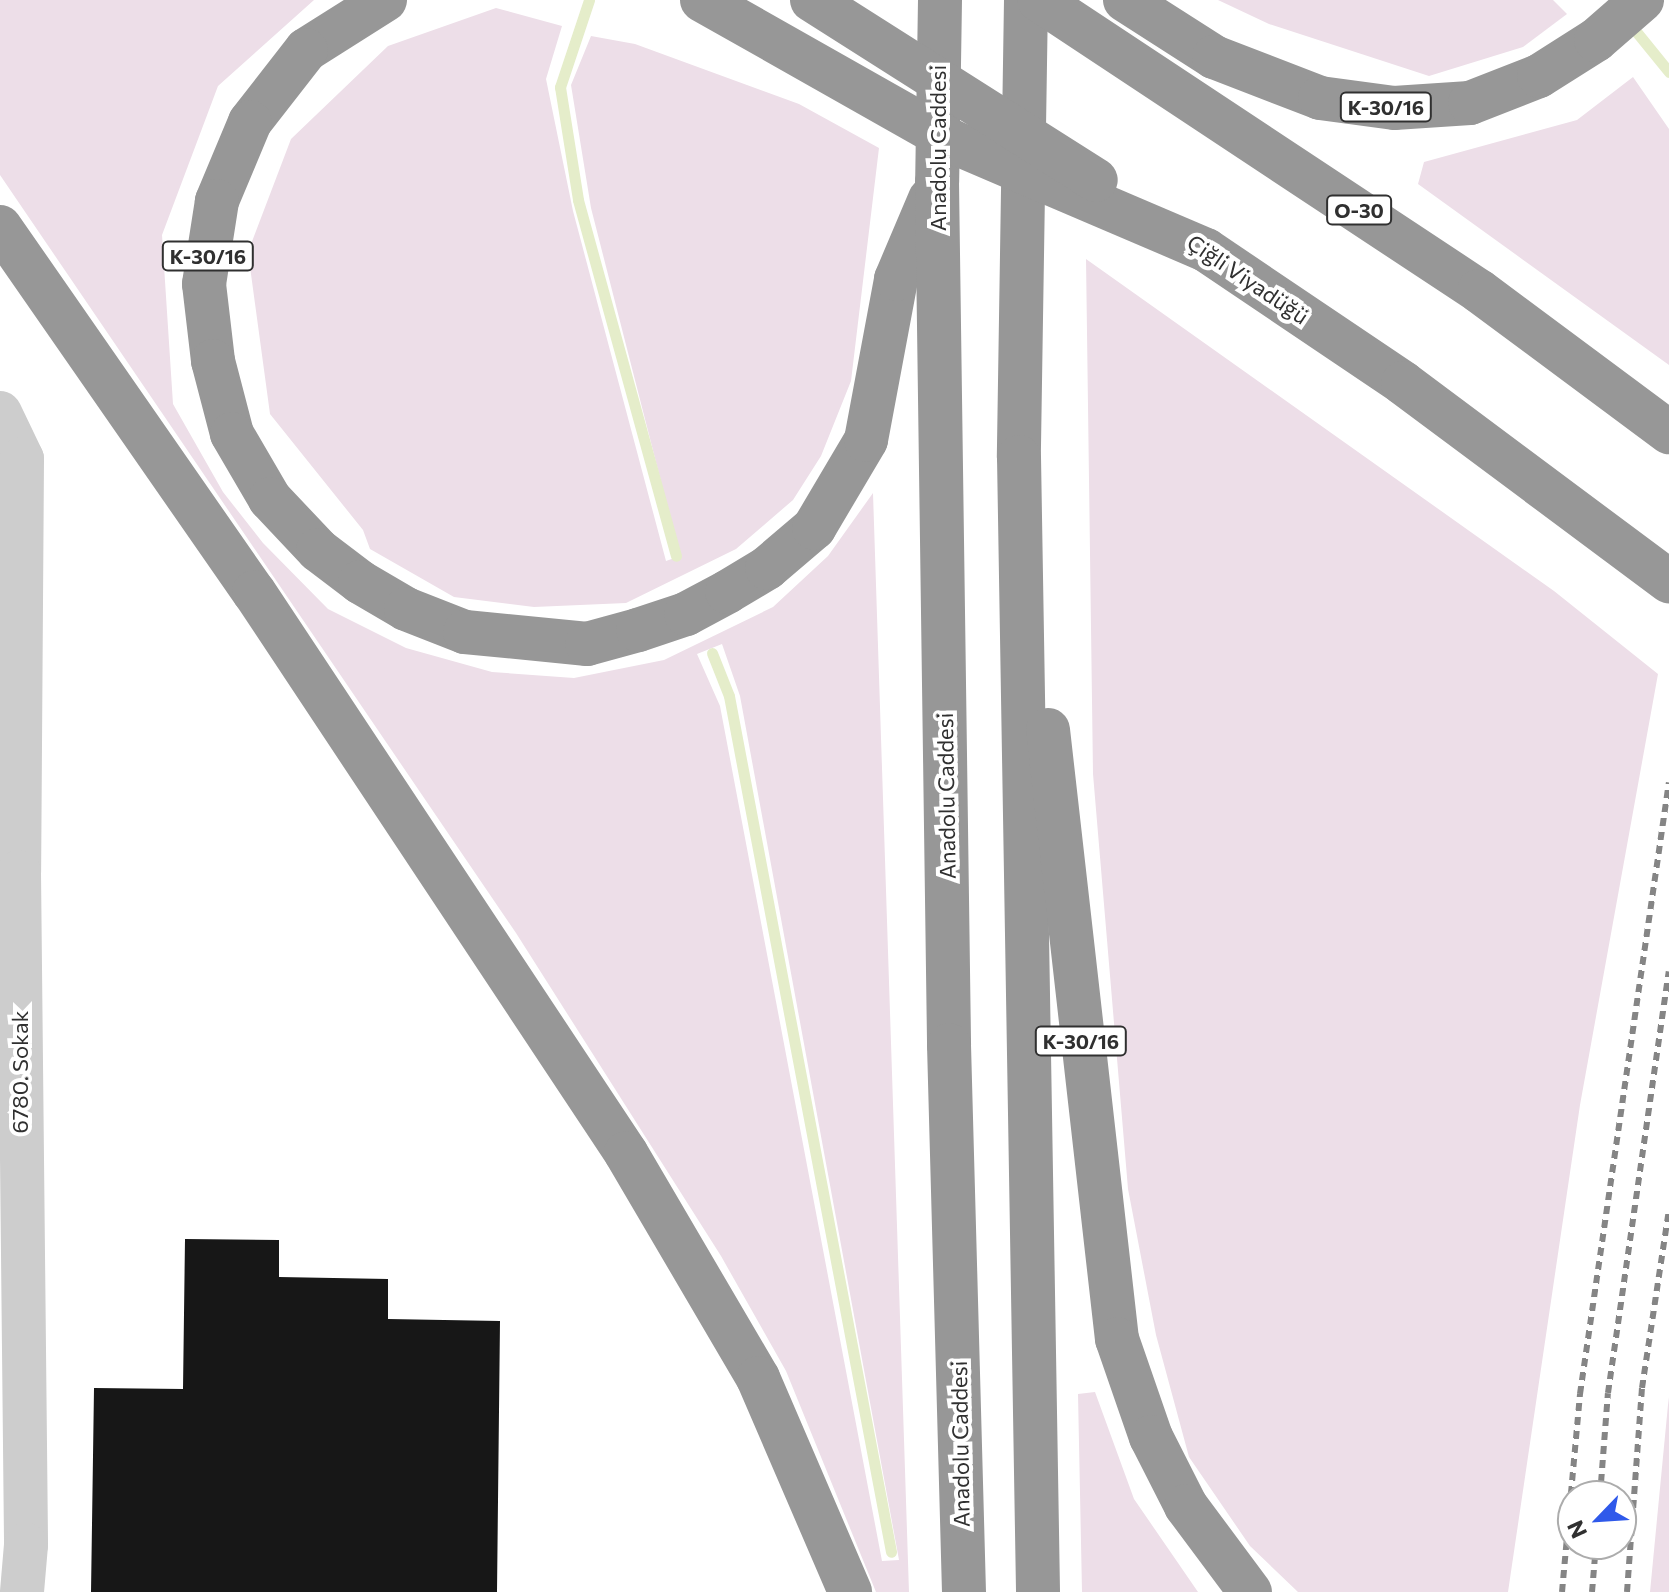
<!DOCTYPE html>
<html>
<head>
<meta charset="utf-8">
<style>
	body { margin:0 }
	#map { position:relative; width:1669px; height:1592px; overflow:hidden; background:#fff; font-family:Commissioner,sans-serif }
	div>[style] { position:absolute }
	.green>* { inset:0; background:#eddee8 }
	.stream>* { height:11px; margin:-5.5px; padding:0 5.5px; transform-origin:5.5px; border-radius:5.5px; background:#e5edca }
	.building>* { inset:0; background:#171717 }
	.minor>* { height:44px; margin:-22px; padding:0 22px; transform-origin:22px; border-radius:22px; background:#cdcdcd }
	.highway>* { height:44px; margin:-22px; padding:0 22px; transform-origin:22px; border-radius:22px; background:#979797 }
	.rail>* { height:6px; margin-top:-3px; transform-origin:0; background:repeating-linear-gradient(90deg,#858585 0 8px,transparent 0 14px) }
	.highway-bridge>* { height:44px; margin:-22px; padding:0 22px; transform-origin:22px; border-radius:22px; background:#979797 }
	span { translate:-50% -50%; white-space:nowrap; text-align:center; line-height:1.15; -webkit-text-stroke:8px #fff; paint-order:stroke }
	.shield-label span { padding:2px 6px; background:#fff; border:2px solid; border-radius:6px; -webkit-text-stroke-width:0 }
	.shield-label { font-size:20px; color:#303030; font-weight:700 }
	.street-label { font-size:22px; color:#303030 }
	.north { position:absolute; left:1557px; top:1480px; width:80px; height:80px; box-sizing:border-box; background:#fff; border:2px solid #acacac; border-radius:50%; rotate:245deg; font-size:22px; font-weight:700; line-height:32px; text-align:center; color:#303030 }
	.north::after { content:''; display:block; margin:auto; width:28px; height:36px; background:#2f59ea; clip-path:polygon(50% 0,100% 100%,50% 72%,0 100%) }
</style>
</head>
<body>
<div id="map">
	<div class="green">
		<div style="clip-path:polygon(evenodd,0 0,314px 0,218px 86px,162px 235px,173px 404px,223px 492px,263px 543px,328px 609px,406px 648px,492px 672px,574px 678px,664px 660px,773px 607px,828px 556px,873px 493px,909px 1592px,876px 1592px,786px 1371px,721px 1256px,516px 933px,0 175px,0 0,722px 644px,740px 696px,899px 1560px,882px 1561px,720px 706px,697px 654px,722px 644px)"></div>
		<div style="clip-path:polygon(1218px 0,1553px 0,1567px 14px,1523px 47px,1429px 76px,1269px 24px)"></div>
		<div style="clip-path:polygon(496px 8px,562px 26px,546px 79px,573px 211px,666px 561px,680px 556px,591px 208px,571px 85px,591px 36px,635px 44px,799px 104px,879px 148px,851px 381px,821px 456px,793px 500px,736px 549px,626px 603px,534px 607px,454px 597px,370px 549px,363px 530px,270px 414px,248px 252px,291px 139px,388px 46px)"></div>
		<div style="clip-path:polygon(1633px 77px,1669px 129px,1669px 365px,1418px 184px,1424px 162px,1577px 120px)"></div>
		<div style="clip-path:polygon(1086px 259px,1554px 591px,1658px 674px,1580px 1105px,1508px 1592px,1298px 1592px,1250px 1546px,1189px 1457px,1156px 1335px,1128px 1189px,1093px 774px)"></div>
		<div style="clip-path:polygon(1095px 1392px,1134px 1499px,1198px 1592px,1082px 1592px,1078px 1394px)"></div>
		<div style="clip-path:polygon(1669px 1397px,1669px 1592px,1650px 1592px,1668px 1405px)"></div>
	</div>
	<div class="stream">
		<div style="left:589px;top:0;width:92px;rotate:108.4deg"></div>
		<div style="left:560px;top:87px;width:114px;rotate:80.9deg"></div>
		<div style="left:578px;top:200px;width:369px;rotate:74.6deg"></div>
		<div style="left:1630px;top:24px;width:62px;rotate:50.9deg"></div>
		<div style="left:712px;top:653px;width:46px;rotate:68.4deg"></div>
		<div style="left:729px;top:696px;width:871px;rotate:79.28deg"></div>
	</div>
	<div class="building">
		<div style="clip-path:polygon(185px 1239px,279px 1240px,279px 1277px,388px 1279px,388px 1319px,500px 1321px,497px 1592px,91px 1592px,94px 1388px,183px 1389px)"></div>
	</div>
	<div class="minor">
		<div style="left:0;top:413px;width:51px;rotate:64.4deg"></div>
		<div style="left:22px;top:459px;width:413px;rotate:90.4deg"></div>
		<div style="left:19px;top:872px;width:673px;rotate:89.4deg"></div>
		<div style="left:26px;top:1545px;width:47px;rotate:94.9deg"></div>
	</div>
	<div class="highway">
		<div style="left:385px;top:0;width:93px;rotate:147.7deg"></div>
		<div style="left:306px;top:50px;width:91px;rotate:127.9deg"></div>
		<div style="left:250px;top:122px;width:86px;rotate:112.7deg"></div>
		<div style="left:217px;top:201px;width:84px;rotate:98.9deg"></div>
		<div style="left:204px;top:284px;width:78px;rotate:83.3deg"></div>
		<div style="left:213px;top:361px;width:75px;rotate:75.4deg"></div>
		<div style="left:232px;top:434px;width:75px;rotate:59.7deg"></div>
		<div style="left:270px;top:499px;width:70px;rotate:46.7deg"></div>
		<div style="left:318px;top:550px;width:53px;rotate:37.3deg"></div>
		<div style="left:360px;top:582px;width:53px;rotate:30.4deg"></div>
		<div style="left:406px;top:609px;width:63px;rotate:21.3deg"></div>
		<div style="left:465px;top:632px;width:123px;rotate:5.6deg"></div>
		<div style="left:587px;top:644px;width:53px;rotate:-15.4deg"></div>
		<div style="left:638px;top:630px;width:51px;rotate:-18.4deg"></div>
		<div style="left:686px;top:614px;width:47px;rotate:-28.2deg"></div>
		<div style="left:727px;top:592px;width:47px;rotate:-31deg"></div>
		<div style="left:767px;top:568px;width:62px;rotate:-40.4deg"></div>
		<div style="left:814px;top:528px;width:102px;rotate:-59.4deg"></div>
		<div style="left:866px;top:440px;width:164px;rotate:-79.4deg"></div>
		<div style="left:896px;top:279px;width:87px;rotate:-67deg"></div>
		<div style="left:940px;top:0;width:182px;rotate:90.9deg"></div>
		<div style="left:937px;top:182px;width:863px;rotate:89.2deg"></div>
		<div style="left:949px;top:1045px;width:547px;rotate:88.43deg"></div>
		<div style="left:1026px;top:0;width:457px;rotate:90.9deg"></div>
		<div style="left:1019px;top:457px;width:1135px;rotate:89.04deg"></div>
		<div style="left:1039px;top:0;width:528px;rotate:33.48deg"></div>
		<div style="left:1479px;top:291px;width:237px;rotate:36.6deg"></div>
		<div style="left:1125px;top:0;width:106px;rotate:32.6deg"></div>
		<div style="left:1214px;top:57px;width:114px;rotate:21.1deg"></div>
		<div style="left:1320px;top:98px;width:75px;rotate:7.7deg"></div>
		<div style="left:1394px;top:108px;width:76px;rotate:-3.8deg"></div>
		<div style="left:1470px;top:103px;width:74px;rotate:-21.4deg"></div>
		<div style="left:1539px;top:76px;width:67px;rotate:-32.3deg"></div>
		<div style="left:1596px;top:40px;width:61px;rotate:-41deg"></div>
		<div style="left:0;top:227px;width:445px;rotate:55.2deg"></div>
		<div style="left:254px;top:592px;width:673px;rotate:56.45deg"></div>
		<div style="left:626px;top:1153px;width:261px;rotate:59.6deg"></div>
		<div style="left:758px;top:1378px;width:233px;rotate:66.7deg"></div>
		<div style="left:1206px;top:250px;width:238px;rotate:34deg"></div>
		<div style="left:1403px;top:383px;width:332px;rotate:36.7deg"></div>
		<div style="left:1048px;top:730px;width:613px;rotate:83.54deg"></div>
		<div style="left:1117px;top:1339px;width:104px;rotate:70.9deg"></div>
		<div style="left:1151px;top:1437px;width:77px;rotate:63.1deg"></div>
		<div style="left:1186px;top:1506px;width:107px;rotate:53.3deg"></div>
	</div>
	<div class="rail">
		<div style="left:1600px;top:1496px;width:103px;rotate:-85.6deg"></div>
		<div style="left:1608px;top:1393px;width:426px;rotate:-81.8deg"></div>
		<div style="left:1562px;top:1592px;width:199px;rotate:-84.8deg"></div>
		<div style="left:1580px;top:1394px;width:618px;rotate:-81.73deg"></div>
		<div style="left:1592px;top:1592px;width:48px;rotate:-85.2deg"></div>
		<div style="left:1627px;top:1592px;width:205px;rotate:-85.8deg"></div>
		<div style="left:1642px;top:1388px;width:180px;rotate:-81.4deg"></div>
	</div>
	<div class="highway-bridge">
		<div style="left:702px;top:0;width:288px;rotate:29.5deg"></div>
		<div style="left:953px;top:142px;width:275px;rotate:23.1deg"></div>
		<div style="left:812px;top:0;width:336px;rotate:32.4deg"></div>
	</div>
	<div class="shield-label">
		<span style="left:1386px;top:107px">K-30/16</span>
		<span style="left:1359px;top:210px">O-30</span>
		<span style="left:208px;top:256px">K-30/16</span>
		<span style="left:1081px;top:1041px">K-30/16</span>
	</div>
	<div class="street-label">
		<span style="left:938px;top:148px;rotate:-90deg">Anadolu Caddesi</span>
		<span style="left:1248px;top:279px;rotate:34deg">Çiğli Viyadüğü</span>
		<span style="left:946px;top:796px;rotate:-91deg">Anadolu Caddesi</span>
		<span style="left:20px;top:1072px;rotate:-90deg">6780. Sokak</span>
		<span style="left:960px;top:1444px;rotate:-91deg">Anadolu Caddesi</span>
	</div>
	<div class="north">N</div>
</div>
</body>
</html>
